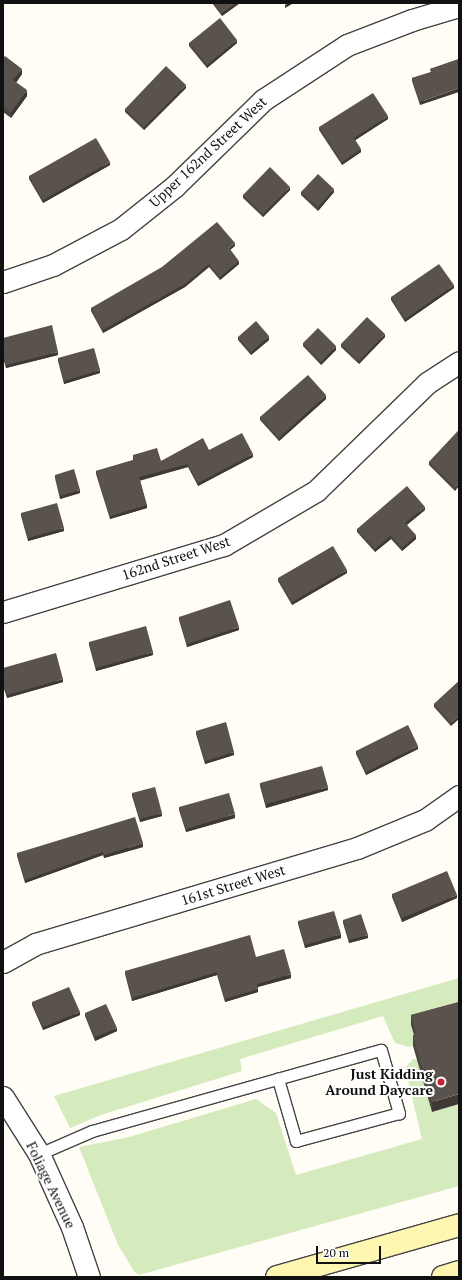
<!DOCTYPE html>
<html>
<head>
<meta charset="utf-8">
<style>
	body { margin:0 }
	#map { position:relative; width:462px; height:1280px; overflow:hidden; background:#fffdf5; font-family:"PT Serif",serif }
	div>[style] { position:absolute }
	.green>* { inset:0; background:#d5ebbd }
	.roads { filter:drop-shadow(1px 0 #444) drop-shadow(-1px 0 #444) drop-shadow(0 1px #444) drop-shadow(0 -1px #444) }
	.lane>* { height:11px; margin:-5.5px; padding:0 5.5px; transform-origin:5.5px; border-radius:5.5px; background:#fff }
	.street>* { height:21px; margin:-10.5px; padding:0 10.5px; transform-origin:10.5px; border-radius:10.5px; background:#fff }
	.secondary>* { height:22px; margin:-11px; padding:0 11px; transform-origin:11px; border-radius:11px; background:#fff6b0 }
	.wall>* { inset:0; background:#4d4742 }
	.shaded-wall>* { inset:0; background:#3f3936 }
	.building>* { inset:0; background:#5a524d }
	.dots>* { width:11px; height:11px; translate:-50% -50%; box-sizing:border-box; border:2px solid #fff; border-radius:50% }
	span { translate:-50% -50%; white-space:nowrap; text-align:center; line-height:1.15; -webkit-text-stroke:4px #fff; paint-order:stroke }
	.street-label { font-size:14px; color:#111 }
	.poi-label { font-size:14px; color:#111; font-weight:700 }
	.right { translate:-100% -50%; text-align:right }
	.frame { position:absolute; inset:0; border:4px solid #111; pointer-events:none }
	.scale { position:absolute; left:316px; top:1246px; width:65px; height:18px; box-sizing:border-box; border:2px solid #111; border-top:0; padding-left:5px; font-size:12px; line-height:14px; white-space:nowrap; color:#111; -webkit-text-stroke:3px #fff; paint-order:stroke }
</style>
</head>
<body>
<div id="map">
	<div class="green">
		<div style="clip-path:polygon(459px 978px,459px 1012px,417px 1044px,409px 1047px,395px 1043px,383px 1016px,240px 1059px,242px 1071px,101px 1115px,70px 1128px,54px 1096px)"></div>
		<div style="clip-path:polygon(413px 1059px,417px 1059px,432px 1112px,459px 1104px,459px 1186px,139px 1275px,134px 1271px,118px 1245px,79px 1147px,129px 1137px,256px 1099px,276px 1113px,296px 1175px,422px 1139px,405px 1068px)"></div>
	</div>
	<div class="roads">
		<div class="lane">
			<div style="left:39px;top:1154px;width:58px;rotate:-23.5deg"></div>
			<div style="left:92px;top:1131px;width:300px;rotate:-15.7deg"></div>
			<div style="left:381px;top:1050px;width:66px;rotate:74.1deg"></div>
			<div style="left:399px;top:1113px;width:107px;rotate:164.8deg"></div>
			<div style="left:296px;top:1141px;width:65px;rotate:-106.2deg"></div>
		</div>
		<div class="street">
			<div style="left:3px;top:282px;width:53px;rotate:-18.8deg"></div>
			<div style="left:53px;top:265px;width:77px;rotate:-27.9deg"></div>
			<div style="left:121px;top:229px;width:69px;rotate:-38.5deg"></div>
			<div style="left:175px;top:186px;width:123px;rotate:-44.3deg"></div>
			<div style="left:263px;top:100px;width:100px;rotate:-33.2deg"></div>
			<div style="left:347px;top:45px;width:70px;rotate:-21deg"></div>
			<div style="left:412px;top:20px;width:49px;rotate:-16.6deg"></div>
			<div style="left:3px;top:612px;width:231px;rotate:-16.9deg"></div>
			<div style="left:224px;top:545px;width:107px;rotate:-30.4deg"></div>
			<div style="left:316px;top:491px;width:155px;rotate:-44.2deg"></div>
			<div style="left:427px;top:383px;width:38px;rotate:-33deg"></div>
			<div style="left:3px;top:962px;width:37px;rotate:-29deg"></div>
			<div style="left:35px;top:944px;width:336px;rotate:-16.6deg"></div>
			<div style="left:357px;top:848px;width:74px;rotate:-22.4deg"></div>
			<div style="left:425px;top:820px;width:42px;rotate:-35.2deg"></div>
			<div style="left:3px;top:1097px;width:67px;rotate:57.7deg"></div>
			<div style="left:39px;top:1154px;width:80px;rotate:65.7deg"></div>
			<div style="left:72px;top:1227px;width:53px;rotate:71.2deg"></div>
		</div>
		<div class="secondary">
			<div style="left:277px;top:1277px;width:189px;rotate:-15.9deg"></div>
			<div style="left:443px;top:1277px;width:17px;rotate:-17deg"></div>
		</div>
	</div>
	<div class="wall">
		<div style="clip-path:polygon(212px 3px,240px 3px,222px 16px)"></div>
		<div style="clip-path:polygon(189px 43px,237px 43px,207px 68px,189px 46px)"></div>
		<div style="clip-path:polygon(3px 58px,22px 74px,16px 83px,27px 96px,11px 118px,3px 112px)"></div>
		<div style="clip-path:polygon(459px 59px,420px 105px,412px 81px,412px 78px,431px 72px,430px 69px)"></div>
		<div style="clip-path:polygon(186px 88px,144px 130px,125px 112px,125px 109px)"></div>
		<div style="clip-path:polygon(388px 119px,355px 140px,361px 152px,342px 165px,319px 130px,319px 127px)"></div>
		<div style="clip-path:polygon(110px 165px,43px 203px,29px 179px,29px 176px)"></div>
		<div style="clip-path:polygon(290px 190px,263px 217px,243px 198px,243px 195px)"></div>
		<div style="clip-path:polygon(301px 192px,334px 192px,318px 211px,301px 195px)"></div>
		<div style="clip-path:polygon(235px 246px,230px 249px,239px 264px,220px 280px,209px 267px,185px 287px,103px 333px,91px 311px,91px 308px)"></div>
		<div style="clip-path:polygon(454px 288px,405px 322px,391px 300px,391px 297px)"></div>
		<div style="clip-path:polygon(238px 337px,269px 340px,251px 355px,238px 340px)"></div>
		<div style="clip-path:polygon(385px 337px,359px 364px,341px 347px,341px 344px)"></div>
		<div style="clip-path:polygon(3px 338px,58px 355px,6px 368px,3px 358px)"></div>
		<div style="clip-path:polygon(303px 343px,336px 350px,321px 365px,303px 346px)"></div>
		<div style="clip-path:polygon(58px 358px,100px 373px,64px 384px,58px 361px)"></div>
		<div style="clip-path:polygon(326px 399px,279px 441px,260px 420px,260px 417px)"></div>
		<div style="clip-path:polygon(459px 430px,455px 491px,429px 465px,429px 462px)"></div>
		<div style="clip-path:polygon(209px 450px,253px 457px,198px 486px,188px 467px,140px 480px,147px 508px,110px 519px,96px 474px,96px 471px,133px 460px,133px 455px,161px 461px)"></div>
		<div style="clip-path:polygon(55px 475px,80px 493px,60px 499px,55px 478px)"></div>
		<div style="clip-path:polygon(425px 510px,407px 525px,416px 539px,402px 551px,391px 539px,375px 552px,357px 532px,357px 529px)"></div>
		<div style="clip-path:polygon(21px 513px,64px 531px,28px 541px,21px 516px)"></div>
		<div style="clip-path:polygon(347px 573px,292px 605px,278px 581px,278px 578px)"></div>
		<div style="clip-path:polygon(179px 617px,239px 630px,187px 647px,179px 620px)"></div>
		<div style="clip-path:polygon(89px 642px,153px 655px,96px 671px,89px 645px)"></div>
		<div style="clip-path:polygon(3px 668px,63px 682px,7px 698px,3px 686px)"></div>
		<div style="clip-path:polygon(459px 681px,451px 726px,434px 707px,434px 704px)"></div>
		<div style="clip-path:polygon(196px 731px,234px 755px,205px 764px,196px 734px)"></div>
		<div style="clip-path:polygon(418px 749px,366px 775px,356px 754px,356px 751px)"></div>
		<div style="clip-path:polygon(260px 783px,328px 790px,266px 808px,260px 786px)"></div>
		<div style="clip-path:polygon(132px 793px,162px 816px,140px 822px,132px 796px)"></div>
		<div style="clip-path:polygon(179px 807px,235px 818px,186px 832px,179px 810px)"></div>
		<div style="clip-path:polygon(143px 847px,104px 858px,103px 855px,25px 883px,17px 856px,17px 853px)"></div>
		<div style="clip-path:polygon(392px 894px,457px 898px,402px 922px,392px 897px)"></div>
		<div style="clip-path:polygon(343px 920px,368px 938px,349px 943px,343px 923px)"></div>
		<div style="clip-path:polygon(298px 921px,341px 938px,305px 948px,298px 924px)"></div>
		<div style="clip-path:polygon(256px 957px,291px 978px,258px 987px,258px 992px,225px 1002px,217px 975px,132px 1001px,125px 974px,125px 971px)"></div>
		<div style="clip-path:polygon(32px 1002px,80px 1015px,43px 1030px,32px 1005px)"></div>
		<div style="clip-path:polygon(459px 1002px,432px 1112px,413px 1046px,413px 1035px,414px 1035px,411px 1025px,411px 1015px)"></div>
		<div style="clip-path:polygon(85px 1013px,117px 1031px,95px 1041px,85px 1016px)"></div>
	</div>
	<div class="shaded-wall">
		<div style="clip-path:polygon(236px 3px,240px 3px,222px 16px,222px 13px)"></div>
		<div style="clip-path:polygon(288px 3px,294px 3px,285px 8px,285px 5px)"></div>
		<div style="clip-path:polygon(237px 40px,237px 43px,207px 68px,207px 65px)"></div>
		<div style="clip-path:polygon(22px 69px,22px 74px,13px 86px,13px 80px)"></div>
		<div style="clip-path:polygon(186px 85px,186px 88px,144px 130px,144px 127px)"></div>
		<div style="clip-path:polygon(459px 88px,459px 92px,420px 105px,420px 102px)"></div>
		<div style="clip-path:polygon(27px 90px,27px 96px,11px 118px,11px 112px)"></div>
		<div style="clip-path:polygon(388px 116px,388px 119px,354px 141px,354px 138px)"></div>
		<div style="clip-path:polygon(361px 149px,361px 152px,342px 165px,342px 162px)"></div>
		<div style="clip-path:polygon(110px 162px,110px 165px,43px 203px,43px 200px)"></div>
		<div style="clip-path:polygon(290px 187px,290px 190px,263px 217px,263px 214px)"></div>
		<div style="clip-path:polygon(334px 189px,334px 192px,318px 211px,318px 207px)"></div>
		<div style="clip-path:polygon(235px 243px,235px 246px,229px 251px,229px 248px)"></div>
		<div style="clip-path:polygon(239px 261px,239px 264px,220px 280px,220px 277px)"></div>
		<div style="clip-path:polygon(209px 264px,209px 267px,185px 287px,103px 333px,103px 330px)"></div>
		<div style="clip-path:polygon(454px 285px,454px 288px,405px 322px,405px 319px)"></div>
		<div style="clip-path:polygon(385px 334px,385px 337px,359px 364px,359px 361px)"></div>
		<div style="clip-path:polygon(269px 336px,269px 340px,251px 355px,251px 352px)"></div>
		<div style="clip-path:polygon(336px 346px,336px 350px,321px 365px,321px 362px)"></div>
		<div style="clip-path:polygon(58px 352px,58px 355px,6px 368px,6px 365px)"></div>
		<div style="clip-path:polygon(100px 370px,100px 373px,64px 384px,64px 381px)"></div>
		<div style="clip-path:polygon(326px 395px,326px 399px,279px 441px,279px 438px)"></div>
		<div style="clip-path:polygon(253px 454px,253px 457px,198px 486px,198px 483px)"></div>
		<div style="clip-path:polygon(188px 464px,188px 467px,139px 481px,139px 477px)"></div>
		<div style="clip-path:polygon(459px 483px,459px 486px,455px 491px,455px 487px)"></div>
		<div style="clip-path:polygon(80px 490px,80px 493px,60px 499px,60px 496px)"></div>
		<div style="clip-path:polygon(147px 505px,147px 508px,110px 519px,110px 516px)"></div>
		<div style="clip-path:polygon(425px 507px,425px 510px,405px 526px,405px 523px)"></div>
		<div style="clip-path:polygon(64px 528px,64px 531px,28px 541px,28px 538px)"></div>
		<div style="clip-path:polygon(391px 535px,391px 539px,375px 552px,375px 549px)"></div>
		<div style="clip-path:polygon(416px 535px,416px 539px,402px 551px,402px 548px)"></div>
		<div style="clip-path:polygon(347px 570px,347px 573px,292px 605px,292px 602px)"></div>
		<div style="clip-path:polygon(239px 627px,239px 630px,187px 647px,187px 644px)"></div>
		<div style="clip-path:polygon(153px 652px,153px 655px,96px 671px,96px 668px)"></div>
		<div style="clip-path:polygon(63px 679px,63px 682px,7px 698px,7px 695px)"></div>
		<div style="clip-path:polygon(459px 716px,459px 719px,451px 726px,451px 723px)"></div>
		<div style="clip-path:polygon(418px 746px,418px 749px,366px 775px,366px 772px)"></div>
		<div style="clip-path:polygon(234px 752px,234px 755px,205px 764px,205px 761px)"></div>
		<div style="clip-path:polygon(328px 787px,328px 790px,266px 808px,266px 804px)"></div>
		<div style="clip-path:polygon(162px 813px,162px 816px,140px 822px,140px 819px)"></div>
		<div style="clip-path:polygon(235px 814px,235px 818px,186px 832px,186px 829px)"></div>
		<div style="clip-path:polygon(143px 843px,143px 847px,104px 858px,104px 855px)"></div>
		<div style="clip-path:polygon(103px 852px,103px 855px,25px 883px,25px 880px)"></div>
		<div style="clip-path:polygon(457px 895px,457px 898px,402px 922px,402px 918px)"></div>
		<div style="clip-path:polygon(341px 934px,341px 938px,305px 948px,305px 945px)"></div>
		<div style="clip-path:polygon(368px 935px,368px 938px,349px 943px,349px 940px)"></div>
		<div style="clip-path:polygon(217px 972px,217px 975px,132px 1001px,132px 998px)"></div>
		<div style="clip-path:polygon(291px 974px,291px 978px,257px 987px,257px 984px)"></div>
		<div style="clip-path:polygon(258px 989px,258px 992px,225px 1002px,225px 999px)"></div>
		<div style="clip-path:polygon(80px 1012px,80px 1015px,43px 1030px,43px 1027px)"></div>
		<div style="clip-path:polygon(117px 1028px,117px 1031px,95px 1041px,95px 1037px)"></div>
		<div style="clip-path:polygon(459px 1094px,459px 1104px,432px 1112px,432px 1102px)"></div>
	</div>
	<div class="building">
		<div style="clip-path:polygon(214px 3px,236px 3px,222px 13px)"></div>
		<div style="clip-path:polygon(220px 18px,237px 40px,207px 65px,189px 43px)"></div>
		<div style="clip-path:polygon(5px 56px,22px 69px,13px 80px,27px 90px,11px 112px,3px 106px,3px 58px)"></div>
		<div style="clip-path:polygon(459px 59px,459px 88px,420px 102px,412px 78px,432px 72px,430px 69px)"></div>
		<div style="clip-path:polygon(166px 66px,186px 85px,144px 127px,125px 109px)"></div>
		<div style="clip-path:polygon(373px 93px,388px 116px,354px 138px,361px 149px,342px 162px,319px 127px)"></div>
		<div style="clip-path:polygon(96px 138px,110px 162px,43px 200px,29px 176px)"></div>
		<div style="clip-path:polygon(270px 167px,290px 187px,263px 214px,243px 195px)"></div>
		<div style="clip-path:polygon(318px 174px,334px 189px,318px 207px,301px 192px)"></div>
		<div style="clip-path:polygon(217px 222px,235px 243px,229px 248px,239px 261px,220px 277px,209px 264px,185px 284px,103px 330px,91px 308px,162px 267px)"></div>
		<div style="clip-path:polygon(439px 264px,454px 285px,405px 319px,391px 297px)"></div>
		<div style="clip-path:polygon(367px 317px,385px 334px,359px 361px,341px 344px)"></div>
		<div style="clip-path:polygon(256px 321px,269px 336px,251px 352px,238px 337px)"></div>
		<div style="clip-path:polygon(52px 325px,58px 352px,6px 365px,3px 355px,3px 338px)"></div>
		<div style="clip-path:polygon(318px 328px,336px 346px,321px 362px,303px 343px)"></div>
		<div style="clip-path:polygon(94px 348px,100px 370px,64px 381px,58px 358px)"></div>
		<div style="clip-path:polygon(308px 375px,326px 395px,279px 438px,260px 417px)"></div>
		<div style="clip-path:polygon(459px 430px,459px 483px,455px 487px,429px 462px)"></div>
		<div style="clip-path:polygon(242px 433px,253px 454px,198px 483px,188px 464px,139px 477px,147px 505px,110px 516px,96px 471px,134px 460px,133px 455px,157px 448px,161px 461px,203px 438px,209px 450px)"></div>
		<div style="clip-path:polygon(74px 469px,80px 490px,60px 496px,55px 475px)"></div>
		<div style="clip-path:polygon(407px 486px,425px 507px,405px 523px,416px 535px,402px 548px,391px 535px,375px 549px,357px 529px)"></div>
		<div style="clip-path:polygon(57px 503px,64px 528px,28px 538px,21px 513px)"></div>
		<div style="clip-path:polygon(333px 546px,347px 570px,292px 602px,278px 578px)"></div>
		<div style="clip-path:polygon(230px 600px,239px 627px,187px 644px,179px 617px)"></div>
		<div style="clip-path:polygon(146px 626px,153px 652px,96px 668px,89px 642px)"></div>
		<div style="clip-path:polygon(56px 653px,63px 679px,7px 695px,3px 682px,3px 668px)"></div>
		<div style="clip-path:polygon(459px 681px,459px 716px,451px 723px,434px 704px)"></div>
		<div style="clip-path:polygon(226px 722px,234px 752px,205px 761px,196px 731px)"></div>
		<div style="clip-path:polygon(408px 725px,418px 746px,366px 772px,356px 751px)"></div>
		<div style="clip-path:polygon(322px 766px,328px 787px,266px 804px,260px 783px)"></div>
		<div style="clip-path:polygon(155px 787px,162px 813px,140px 819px,132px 793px)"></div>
		<div style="clip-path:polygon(229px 793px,235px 814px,186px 829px,179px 807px)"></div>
		<div style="clip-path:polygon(135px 817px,143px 843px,104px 855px,103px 852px,25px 880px,17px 853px)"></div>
		<div style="clip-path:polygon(447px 871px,457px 895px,402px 918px,392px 894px)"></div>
		<div style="clip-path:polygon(334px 911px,341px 934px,305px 945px,298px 921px)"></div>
		<div style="clip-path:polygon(361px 914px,368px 935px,349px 940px,343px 920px)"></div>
		<div style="clip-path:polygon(250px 935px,256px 957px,284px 949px,291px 974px,257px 984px,258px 989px,225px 999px,217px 972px,132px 998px,125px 971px)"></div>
		<div style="clip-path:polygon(69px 987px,80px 1012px,43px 1027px,32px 1002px)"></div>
		<div style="clip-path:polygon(459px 1002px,459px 1094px,432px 1102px,413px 1035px,417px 1034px,411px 1015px)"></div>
		<div style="clip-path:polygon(106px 1004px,117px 1028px,95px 1037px,85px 1013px)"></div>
	</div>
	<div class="dots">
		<div style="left:441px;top:1082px;background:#c4262e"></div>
	</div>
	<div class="street-label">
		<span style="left:208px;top:152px;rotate:-43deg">Upper 162nd Street West</span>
		<span style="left:176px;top:558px;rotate:-18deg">162nd Street West</span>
		<span style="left:233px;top:885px;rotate:-17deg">161st Street West</span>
		<span style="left:51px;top:1185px;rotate:64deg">Foliage Avenue</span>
	</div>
	<div class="poi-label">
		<span class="right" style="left:433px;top:1082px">Just Kidding<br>Around Daycare</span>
	</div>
	<div class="frame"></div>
	<div class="scale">20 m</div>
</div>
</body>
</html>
